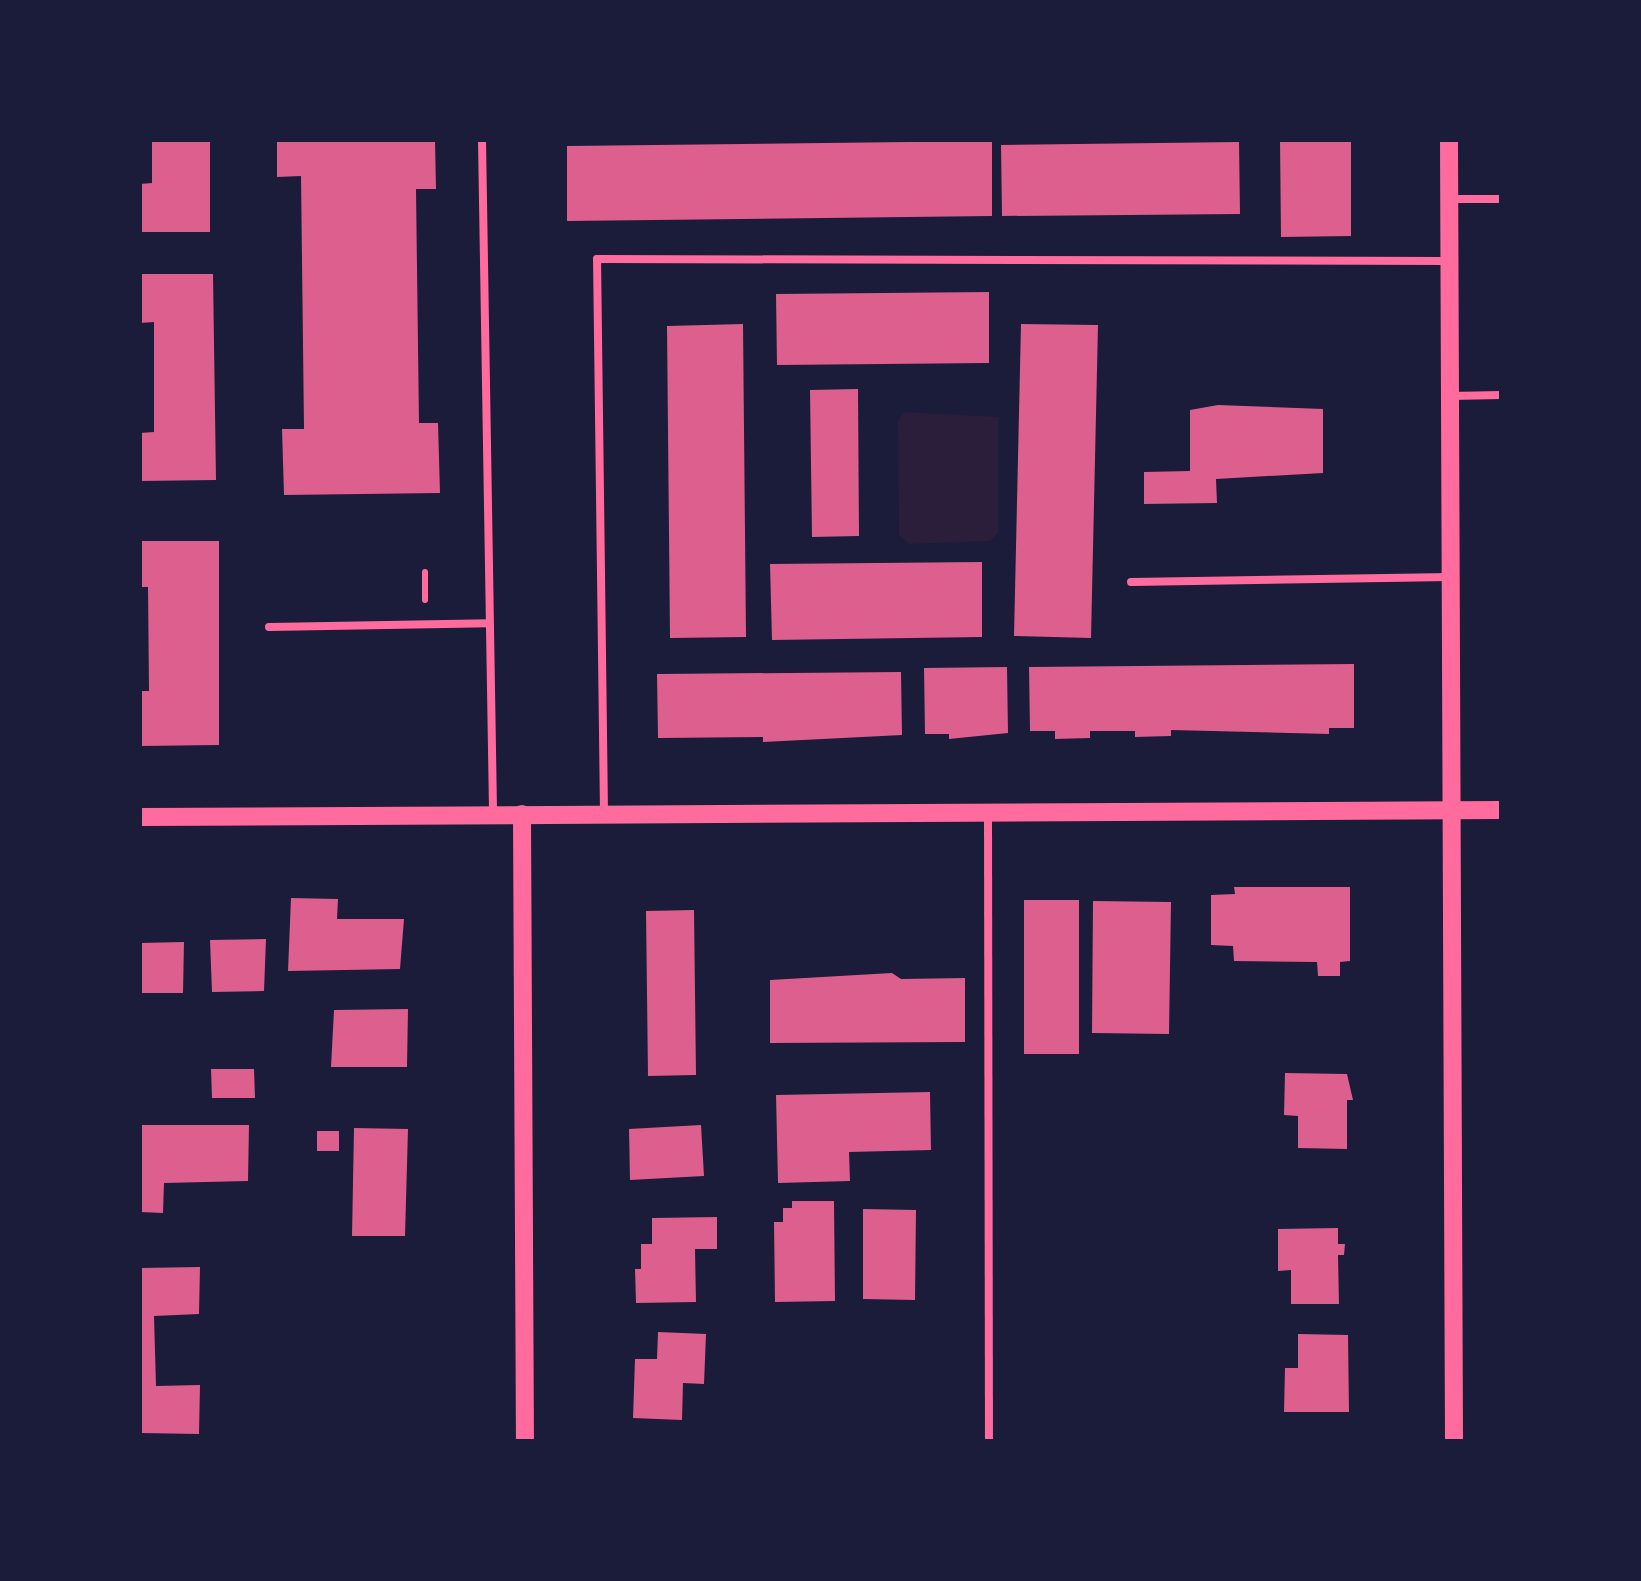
<!DOCTYPE html>
<html>
<head>
<meta charset="utf-8">
<style>
	body { margin:0 }
	#map { position:relative; width:1641px; height:1581px; overflow:hidden; background:#1b1b3a; font-family:Poppins,sans-serif }
	div>[style] { position:absolute }
	.green>* { inset:0; background:#2a1e3b }
	.building>* { inset:0; background:#dd5f8e }
	.path>* { height:6px; margin:-3px; padding:0 3px; transform-origin:3px; border-radius:3px; background:#ff6b9d }
	.service>* { height:8px; margin:-4px; padding:0 4px; transform-origin:4px; border-radius:4px; background:#ff6b9d }
	.tertiary>* { height:18px; margin:-9px; padding:0 9px; transform-origin:9px; border-radius:9px; background:#ff6b9d }
	span { translate:-50% -50%; white-space:nowrap; text-align:center; line-height:1.15; -webkit-text-stroke:10px #1b1b3a; paint-order:stroke }
	.frame { position:absolute; inset:0; border:142px solid #1b1b3a; pointer-events:none }
</style>
</head>
<body>
<div id="map">
	<div class="green">
		<div style="clip-path:polygon(904px 412px,998px 417px,998px 533px,990px 541px,909px 544px,899px 535px,898px 421px)"></div>
	</div>
	<div class="building">
		<div style="clip-path:polygon(152px 140px,210px 140px,210px 232px,140px 232px,140px 184px,152px 183px)"></div>
		<div style="clip-path:polygon(277px 140px,435px 140px,436px 189px,416px 189px,419px 423px,438px 423px,440px 493px,284px 495px,282px 429px,304px 429px,301px 176px,277px 177px)"></div>
		<div style="clip-path:polygon(1280px 140px,1351px 140px,1351px 236px,1281px 237px)"></div>
		<div style="clip-path:polygon(992px 141px,992px 216px,567px 221px,567px 146px)"></div>
		<div style="clip-path:polygon(1239px 142px,1240px 214px,1002px 216px,1001px 145px)"></div>
		<div style="clip-path:polygon(140px 274px,213px 274px,216px 480px,140px 481px,140px 433px,154px 432px,154px 322px,140px 323px)"></div>
		<div style="clip-path:polygon(989px 292px,989px 363px,777px 365px,776px 294px)"></div>
		<div style="clip-path:polygon(743px 324px,746px 637px,670px 638px,667px 326px)"></div>
		<div style="clip-path:polygon(1021px 324px,1098px 325px,1091px 638px,1014px 636px)"></div>
		<div style="clip-path:polygon(858px 389px,859px 536px,812px 537px,810px 390px)"></div>
		<div style="clip-path:polygon(1218px 405px,1323px 409px,1323px 473px,1216px 479px,1217px 503px,1144px 504px,1144px 472px,1190px 471px,1190px 410px)"></div>
		<div style="clip-path:polygon(140px 541px,219px 541px,219px 745px,140px 746px,140px 691px,149px 691px,148px 587px,140px 587px)"></div>
		<div style="clip-path:polygon(982px 562px,982px 637px,772px 640px,770px 564px)"></div>
		<div style="clip-path:polygon(1354px 664px,1354px 728px,1329px 728px,1329px 734px,1171px 730px,1171px 736px,1135px 737px,1135px 731px,1090px 731px,1090px 738px,1055px 739px,1055px 731px,1030px 731px,1029px 667px)"></div>
		<div style="clip-path:polygon(1007px 667px,1008px 733px,949px 739px,949px 734px,925px 734px,924px 668px)"></div>
		<div style="clip-path:polygon(901px 672px,902px 735px,763px 742px,763px 737px,658px 738px,657px 674px)"></div>
		<div style="clip-path:polygon(1234px 887px,1350px 887px,1350px 961px,1340px 962px,1340px 976px,1318px 976px,1317px 962px,1234px 961px,1233px 946px,1211px 945px,1211px 895px,1235px 894px)"></div>
		<div style="clip-path:polygon(291px 898px,338px 899px,337px 919px,404px 919px,400px 969px,288px 971px)"></div>
		<div style="clip-path:polygon(1024px 900px,1079px 900px,1079px 1054px,1024px 1054px)"></div>
		<div style="clip-path:polygon(1093px 901px,1171px 902px,1169px 1034px,1092px 1033px)"></div>
		<div style="clip-path:polygon(694px 910px,696px 1075px,648px 1076px,646px 911px)"></div>
		<div style="clip-path:polygon(266px 939px,264px 991px,212px 992px,210px 940px)"></div>
		<div style="clip-path:polygon(184px 942px,183px 993px,140px 993px,140px 943px)"></div>
		<div style="clip-path:polygon(892px 973px,901px 979px,965px 978px,965px 1042px,770px 1043px,770px 980px)"></div>
		<div style="clip-path:polygon(408px 1009px,407px 1067px,331px 1067px,334px 1010px)"></div>
		<div style="clip-path:polygon(211px 1069px,254px 1069px,255px 1098px,212px 1098px)"></div>
		<div style="clip-path:polygon(1285px 1073px,1347px 1074px,1353px 1100px,1347px 1100px,1347px 1149px,1298px 1148px,1298px 1116px,1284px 1115px)"></div>
		<div style="clip-path:polygon(930px 1092px,931px 1150px,849px 1152px,850px 1181px,778px 1183px,776px 1095px)"></div>
		<div style="clip-path:polygon(140px 1125px,249px 1125px,248px 1181px,164px 1183px,163px 1213px,140px 1212px)"></div>
		<div style="clip-path:polygon(701px 1125px,704px 1176px,630px 1180px,629px 1129px)"></div>
		<div style="clip-path:polygon(354px 1128px,408px 1129px,405px 1236px,352px 1236px)"></div>
		<div style="clip-path:polygon(317px 1131px,339px 1131px,339px 1151px,317px 1151px)"></div>
		<div style="clip-path:polygon(792px 1201px,834px 1201px,835px 1301px,775px 1302px,774px 1222px,783px 1222px,783px 1208px,792px 1208px)"></div>
		<div style="clip-path:polygon(863px 1209px,916px 1210px,915px 1300px,863px 1299px)"></div>
		<div style="clip-path:polygon(717px 1217px,717px 1249px,695px 1249px,696px 1302px,636px 1303px,635px 1269px,641px 1269px,641px 1244px,652px 1244px,652px 1218px)"></div>
		<div style="clip-path:polygon(1338px 1228px,1338px 1244px,1345px 1244px,1344px 1255px,1338px 1255px,1339px 1304px,1291px 1304px,1291px 1270px,1278px 1271px,1278px 1229px)"></div>
		<div style="clip-path:polygon(200px 1267px,199px 1314px,154px 1316px,156px 1386px,200px 1385px,199px 1434px,140px 1433px,140px 1268px)"></div>
		<div style="clip-path:polygon(658px 1332px,706px 1334px,704px 1384px,683px 1383px,682px 1420px,633px 1418px,635px 1359px,657px 1359px)"></div>
		<div style="clip-path:polygon(1298px 1334px,1348px 1335px,1349px 1412px,1284px 1412px,1285px 1368px,1298px 1368px)"></div>
	</div>
	<div class="path">
		<div style="left:425px;top:572px;width:28px;rotate:90deg"></div>
	</div>
	<div class="service">
		<div style="left:482px;top:140px;width:674px;rotate:89.06deg"></div>
		<div style="left:1449px;top:199px;width:52px"></div>
		<div style="left:1450px;top:396px;width:51px;rotate:-1.1deg"></div>
		<div style="left:1131px;top:582px;width:320px;rotate:-0.9deg"></div>
		<div style="left:269px;top:627px;width:220px;rotate:-1deg"></div>
		<div style="left:604px;top:813px;width:554px;rotate:-90.72deg"></div>
		<div style="left:597px;top:259px;width:852px;rotate:0.13deg"></div>
		<div style="left:988px;top:816px;width:625px;rotate:89.91deg"></div>
	</div>
	<div class="tertiary">
		<div style="left:1449px;top:140px;width:1301px;rotate:89.78deg"></div>
		<div style="left:522px;top:814px;width:627px;rotate:89.73deg"></div>
		<div style="left:140px;top:817px;width:1361px;rotate:-0.29deg"></div>
	</div>
	<div class="frame"></div>
</div>
</body>
</html>
